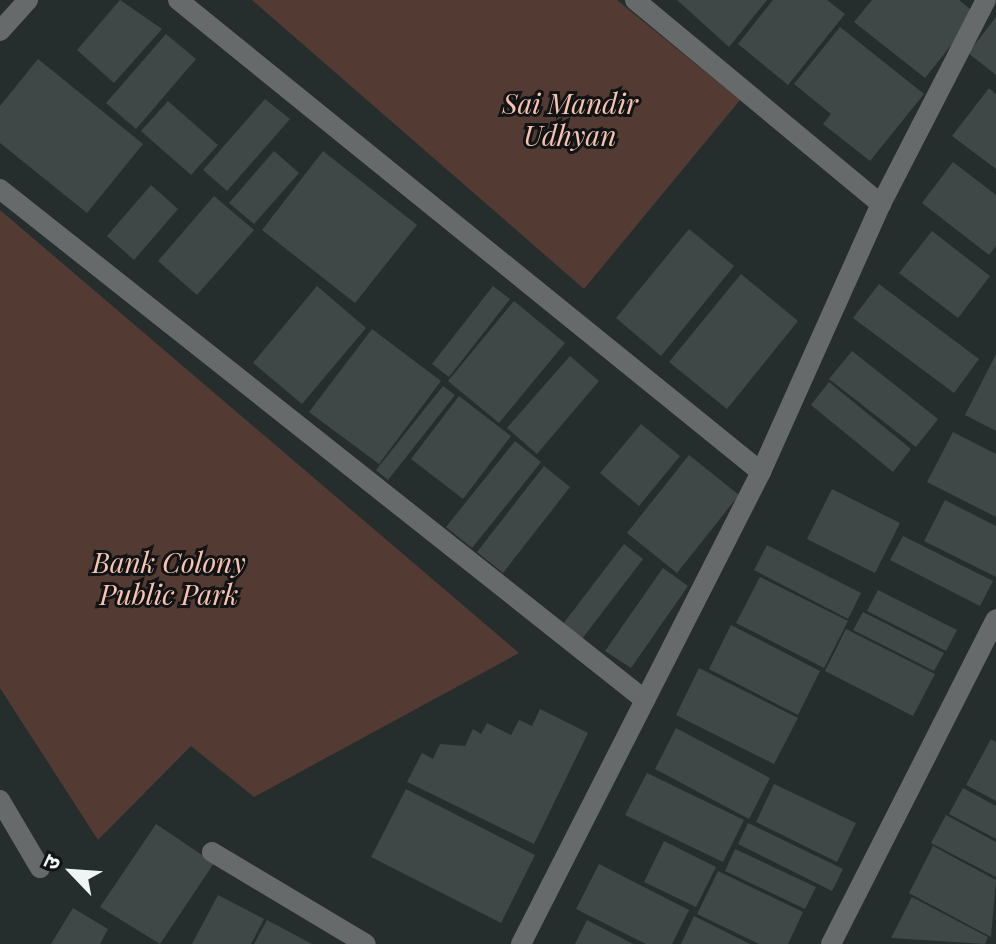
<!DOCTYPE html>
<html>
<head>
<meta charset="utf-8">
<style>
	body { margin:0 }
	#map { position:relative; width:996px; height:944px; overflow:hidden; background:#262d2d; font-family:"Playfair Display","Noto Sans Devanagari",serif }
	div>[style] { position:absolute }
	.green>* { inset:0; background:#533b33 }
	.building>* { inset:0; background:#404747 }
	.minor>* { height:20px; margin:-10px; padding:0 10px; transform-origin:10px; border-radius:10px; background:#666a6a }
	span { translate:-50% -50%; white-space:nowrap; text-align:center; line-height:1.15; -webkit-text-stroke:6px #111414; paint-order:stroke }
	.park-label { font-size:28px; color:#fbc2b1; font-style:italic }
	.north { position:absolute; left:32px; top:832px; width:80px; height:80px; -webkit-text-stroke:6px #111414; paint-order:stroke; rotate:295deg; font-size:22px; font-weight:700; line-height:32px; text-align:center; color:#eff4f4 }
	.north::after { content:''; display:block; margin:auto; width:28px; height:36px; background:#eff4f4; clip-path:polygon(50% 0,100% 100%,50% 72%,0 100%) }
</style>
</head>
<body>
<div id="map">
	<div class="green">
		<div style="clip-path:polygon(252px 0,617px 0,740px 100px,584px 289px)"></div>
		<div style="clip-path:polygon(0 210px,519px 653px,254px 797px,191px 746px,98px 840px,0 688px)"></div>
	</div>
	<div class="building">
		<div style="clip-path:polygon(120px 0,162px 29px,114px 83px,77px 50px)"></div>
		<div style="clip-path:polygon(677px 0,767px 0,729px 47px)"></div>
		<div style="clip-path:polygon(773px 0,827px 0,845px 14px,788px 85px,738px 44px)"></div>
		<div style="clip-path:polygon(872px 0,959px 0,976px 14px,925px 78px,854px 22px)"></div>
		<div style="clip-path:polygon(996px 17px,996px 75px,968px 53px)"></div>
		<div style="clip-path:polygon(840px 27px,924px 94px,870px 161px,823px 124px,831px 114px,794px 84px)"></div>
		<div style="clip-path:polygon(166px 34px,196px 59px,136px 129px,106px 103px)"></div>
		<div style="clip-path:polygon(38px 59px,143px 144px,87px 213px,0 143px,0 106px)"></div>
		<div style="clip-path:polygon(989px 88px,996px 94px,996px 169px,952px 136px)"></div>
		<div style="clip-path:polygon(265px 99px,290px 119px,227px 191px,203px 170px)"></div>
		<div style="clip-path:polygon(168px 101px,218px 145px,191px 175px,141px 131px)"></div>
		<div style="clip-path:polygon(274px 151px,299px 173px,254px 224px,229px 203px)"></div>
		<div style="clip-path:polygon(323px 151px,417px 225px,355px 303px,262px 230px)"></div>
		<div style="clip-path:polygon(953px 162px,996px 195px,996px 246px,989px 255px,922px 203px)"></div>
		<div style="clip-path:polygon(151px 185px,178px 209px,134px 260px,107px 236px)"></div>
		<div style="clip-path:polygon(214px 196px,254px 230px,197px 295px,158px 261px)"></div>
		<div style="clip-path:polygon(689px 229px,734px 266px,661px 356px,616px 318px)"></div>
		<div style="clip-path:polygon(932px 231px,990px 276px,958px 318px,899px 273px)"></div>
		<div style="clip-path:polygon(741px 274px,798px 321px,727px 409px,669px 362px)"></div>
		<div style="clip-path:polygon(879px 284px,979px 359px,954px 393px,853px 318px)"></div>
		<div style="clip-path:polygon(317px 286px,366px 328px,302px 404px,253px 363px)"></div>
		<div style="clip-path:polygon(493px 286px,510px 299px,449px 377px,432px 364px)"></div>
		<div style="clip-path:polygon(514px 301px,565px 343px,499px 423px,448px 381px)"></div>
		<div style="clip-path:polygon(372px 329px,441px 381px,379px 464px,309px 412px)"></div>
		<div style="clip-path:polygon(852px 351px,938px 419px,916px 447px,829px 379px)"></div>
		<div style="clip-path:polygon(996px 354px,996px 431px,965px 415px)"></div>
		<div style="clip-path:polygon(570px 356px,599px 381px,537px 454px,507px 428px)"></div>
		<div style="clip-path:polygon(829px 382px,911px 449px,893px 472px,811px 405px)"></div>
		<div style="clip-path:polygon(443px 386px,455px 395px,388px 480px,376px 470px)"></div>
		<div style="clip-path:polygon(459px 396px,511px 436px,463px 499px,411px 459px)"></div>
		<div style="clip-path:polygon(641px 424px,680px 456px,639px 506px,600px 473px)"></div>
		<div style="clip-path:polygon(953px 432px,996px 454px,996px 517px,927px 482px)"></div>
		<div style="clip-path:polygon(515px 441px,541px 462px,472px 548px,446px 527px)"></div>
		<div style="clip-path:polygon(689px 455px,739px 495px,677px 573px,627px 533px)"></div>
		<div style="clip-path:polygon(544px 466px,570px 487px,503px 573px,477px 552px)"></div>
		<div style="clip-path:polygon(832px 489px,900px 523px,875px 573px,807px 539px)"></div>
		<div style="clip-path:polygon(945px 500px,996px 526px,996px 577px,924px 541px)"></div>
		<div style="clip-path:polygon(903px 536px,993px 581px,980px 606px,890px 560px)"></div>
		<div style="clip-path:polygon(624px 544px,643px 559px,582px 639px,563px 624px)"></div>
		<div style="clip-path:polygon(767px 545px,861px 593px,848px 619px,754px 570px)"></div>
		<div style="clip-path:polygon(663px 568px,688px 586px,631px 668px,605px 651px)"></div>
		<div style="clip-path:polygon(760px 577px,848px 621px,824px 668px,736px 623px)"></div>
		<div style="clip-path:polygon(878px 590px,957px 630px,946px 651px,867px 611px)"></div>
		<div style="clip-path:polygon(863px 612px,944px 653px,934px 671px,853px 630px)"></div>
		<div style="clip-path:polygon(731px 625px,820px 671px,798px 715px,709px 669px)"></div>
		<div style="clip-path:polygon(846px 629px,935px 674px,913px 716px,825px 671px)"></div>
		<div style="clip-path:polygon(699px 668px,798px 718px,774px 764px,676px 715px)"></div>
		<div style="clip-path:polygon(540px 709px,588px 733px,534px 844px,407px 782px,422px 753px,433px 759px,440px 744px,465px 746px,473px 729px,481px 734px,487px 723px,511px 735px,519px 720px,532px 726px)"></div>
		<div style="clip-path:polygon(676px 728px,770px 778px,749px 819px,655px 769px)"></div>
		<div style="clip-path:polygon(991px 739px,996px 742px,996px 801px,966px 785px)"></div>
		<div style="clip-path:polygon(647px 773px,744px 820px,723px 862px,625px 815px)"></div>
		<div style="clip-path:polygon(774px 784px,856px 823px,837px 862px,756px 822px)"></div>
		<div style="clip-path:polygon(963px 788px,996px 806px,996px 839px,949px 814px)"></div>
		<div style="clip-path:polygon(406px 789px,535px 855px,501px 923px,371px 857px)"></div>
		<div style="clip-path:polygon(946px 815px,996px 842px,996px 877px,931px 843px)"></div>
		<div style="clip-path:polygon(748px 823px,843px 869px,832px 891px,738px 844px)"></div>
		<div style="clip-path:polygon(156px 824px,214px 863px,160px 944px,100px 907px)"></div>
		<div style="clip-path:polygon(664px 841px,716px 867px,696px 907px,644px 882px)"></div>
		<div style="clip-path:polygon(933px 846px,996px 880px,991px 937px,909px 893px)"></div>
		<div style="clip-path:polygon(735px 849px,816px 887px,805px 909px,725px 871px)"></div>
		<div style="clip-path:polygon(599px 864px,689px 910px,672px 944px,646px 944px,576px 909px)"></div>
		<div style="clip-path:polygon(718px 871px,803px 912px,788px 944px,759px 944px,697px 914px)"></div>
		<div style="clip-path:polygon(218px 895px,264px 919px,251px 944px,192px 944px)"></div>
		<div style="clip-path:polygon(912px 897px,988px 937px,985px 944px,891px 938px)"></div>
		<div style="clip-path:polygon(73px 908px,108px 929px,100px 944px,51px 944px)"></div>
		<div style="clip-path:polygon(694px 916px,750px 944px,681px 944px)"></div>
		<div style="clip-path:polygon(267px 920px,312px 944px,254px 944px)"></div>
		<div style="clip-path:polygon(587px 920px,633px 944px,575px 944px)"></div>
	</div>
	<div class="minor">
		<div style="left:178px;top:0;width:750px;rotate:38.99deg"></div>
		<div style="left:635px;top:0;width:320px;rotate:39.7deg"></div>
		<div style="left:0;top:31px;width:42px;rotate:-47.9deg"></div>
		<div style="left:0;top:189px;width:823px;rotate:38.39deg"></div>
		<div style="left:0;top:800px;width:79px;rotate:59.5deg"></div>
		<div style="left:212px;top:852px;width:179px;rotate:30.9deg"></div>
		<div style="left:521px;top:944px;width:530px;rotate:-63.05deg"></div>
		<div style="left:761px;top:472px;width:294px;rotate:-65.9deg"></div>
		<div style="left:881px;top:204px;width:229px;rotate:-62.8deg"></div>
		<div style="left:831px;top:944px;width:364px;rotate:-63.1deg"></div>
	</div>
	<div class="park-label">
		<span style="left:570px;top:119px">Sai Mandir<br>Udhyan</span>
		<span style="left:169px;top:578px">Bank Colony<br>Public Park</span>
	</div>
	<div class="north">उ</div>
</div>
</body>
</html>
